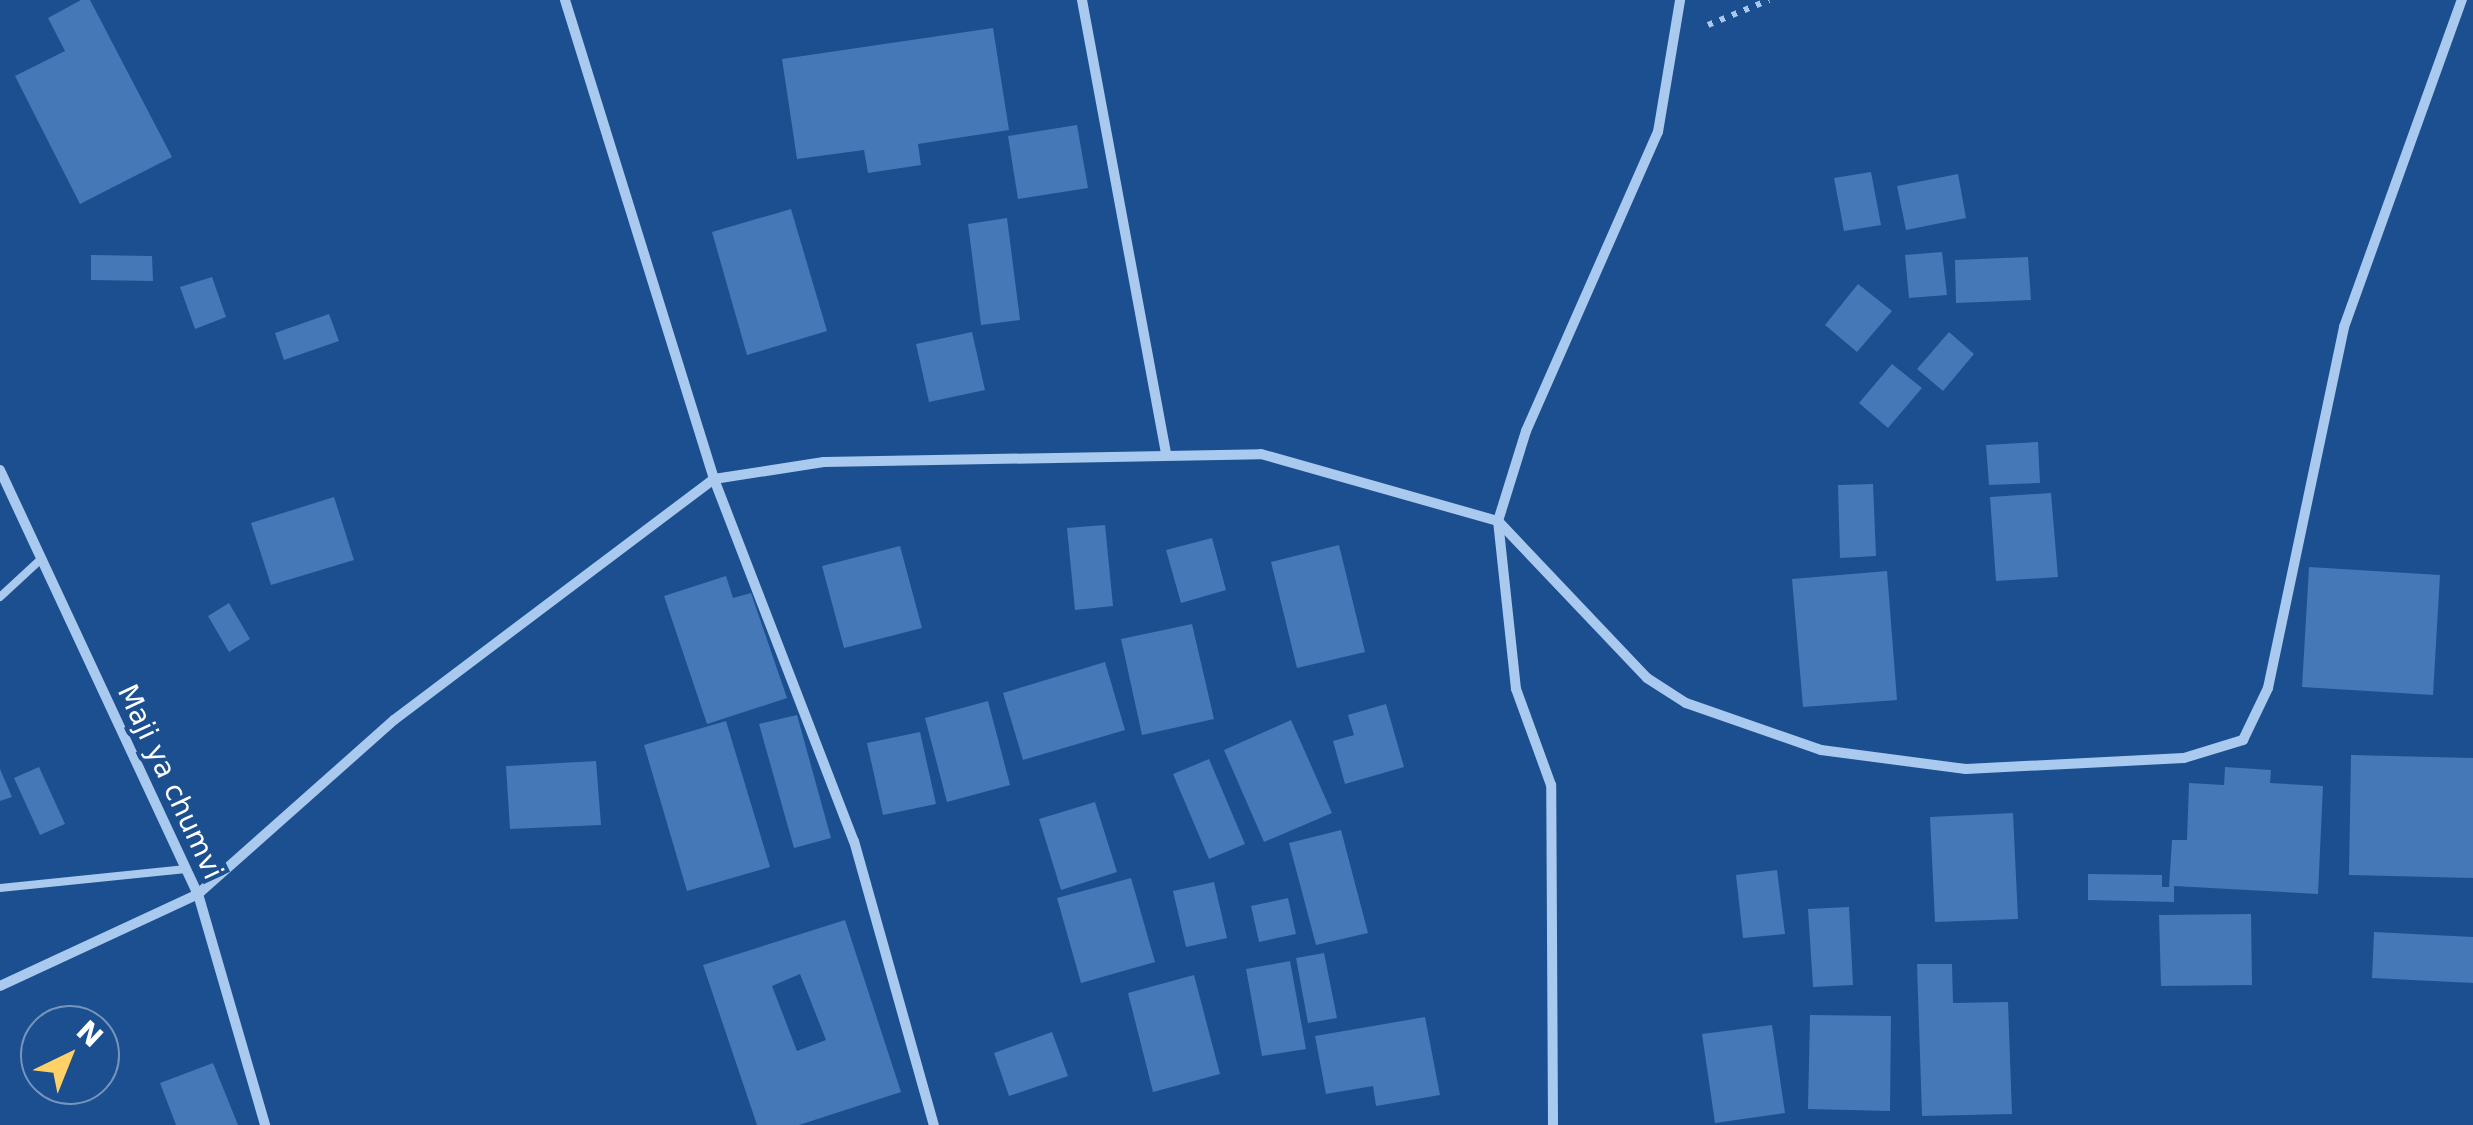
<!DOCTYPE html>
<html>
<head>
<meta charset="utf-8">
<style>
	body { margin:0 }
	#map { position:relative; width:2473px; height:1125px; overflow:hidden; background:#1b4f8f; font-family:"DejaVu Sans",sans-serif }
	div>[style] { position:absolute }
	.building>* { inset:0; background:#4478b7 }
	.path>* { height:6px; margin-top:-3px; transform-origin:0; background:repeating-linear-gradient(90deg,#a9c9ee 0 5px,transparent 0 13px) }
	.lane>* { height:8px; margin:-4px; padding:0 4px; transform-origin:4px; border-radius:4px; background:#a9c9ee }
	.street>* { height:10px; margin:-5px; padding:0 5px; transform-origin:5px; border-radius:5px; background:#a9c9ee }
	span { translate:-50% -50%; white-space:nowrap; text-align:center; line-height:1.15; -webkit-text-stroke:8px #1b4f8f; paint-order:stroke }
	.street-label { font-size:28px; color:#fff }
	.north { position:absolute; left:20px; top:1005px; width:100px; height:100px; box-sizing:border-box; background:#1b4f8f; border:2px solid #7695bc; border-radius:50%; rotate:43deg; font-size:28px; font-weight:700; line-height:40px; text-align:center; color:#fff }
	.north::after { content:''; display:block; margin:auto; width:35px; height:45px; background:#ffd166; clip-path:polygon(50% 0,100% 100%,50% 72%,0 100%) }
</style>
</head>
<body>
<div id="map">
	<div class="building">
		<div style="clip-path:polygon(81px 0,90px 0,172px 157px,80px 204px,15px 76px,65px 51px,48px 18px)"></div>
		<div style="clip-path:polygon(993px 28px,1009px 130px,918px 144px,921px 165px,868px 173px,864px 150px,797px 159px,782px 59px)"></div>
		<div style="clip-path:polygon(1077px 125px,1088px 188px,1018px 199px,1008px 136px)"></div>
		<div style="clip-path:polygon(1871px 172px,1881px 225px,1844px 231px,1834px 178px)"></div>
		<div style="clip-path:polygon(1958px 174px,1966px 218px,1906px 230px,1897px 186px)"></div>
		<div style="clip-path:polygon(791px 209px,827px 331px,747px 355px,712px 232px)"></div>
		<div style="clip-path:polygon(1007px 218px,1020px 320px,981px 325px,968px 224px)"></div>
		<div style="clip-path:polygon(1942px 252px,1947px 295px,1909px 298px,1905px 255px)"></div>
		<div style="clip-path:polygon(91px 255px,152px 256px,153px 281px,91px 280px)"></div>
		<div style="clip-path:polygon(2028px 257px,2031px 300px,1956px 303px,1955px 260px)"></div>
		<div style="clip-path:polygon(212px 277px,226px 317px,195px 329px,180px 287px)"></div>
		<div style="clip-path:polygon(1858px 284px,1892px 311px,1857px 352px,1825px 325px)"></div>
		<div style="clip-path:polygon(329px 314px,339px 341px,284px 360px,275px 333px)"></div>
		<div style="clip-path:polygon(972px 332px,985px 390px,929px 402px,916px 344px)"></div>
		<div style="clip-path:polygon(1949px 332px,1974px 354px,1943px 391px,1917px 369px)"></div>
		<div style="clip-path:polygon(1892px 364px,1922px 388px,1888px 428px,1859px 403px)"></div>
		<div style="clip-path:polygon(2038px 442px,2040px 483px,1989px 485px,1986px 445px)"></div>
		<div style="clip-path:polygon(1873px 484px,1876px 556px,1840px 558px,1838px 485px)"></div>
		<div style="clip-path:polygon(2051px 493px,2058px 577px,1996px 581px,1990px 497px)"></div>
		<div style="clip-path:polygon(334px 497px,354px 560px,271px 585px,251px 523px)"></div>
		<div style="clip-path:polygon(1105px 525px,1113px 606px,1075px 610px,1067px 528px)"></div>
		<div style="clip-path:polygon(1212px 538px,1226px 590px,1181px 603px,1166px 550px)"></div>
		<div style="clip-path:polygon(1339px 545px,1365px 652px,1297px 668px,1271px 562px)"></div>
		<div style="clip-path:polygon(900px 546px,922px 628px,844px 648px,822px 566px)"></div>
		<div style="clip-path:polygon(2309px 567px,2440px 575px,2433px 695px,2302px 687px)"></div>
		<div style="clip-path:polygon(1887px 571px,1897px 700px,1803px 707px,1792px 579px)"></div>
		<div style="clip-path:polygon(726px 576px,733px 598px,751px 593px,787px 698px,707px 724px,664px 596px)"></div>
		<div style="clip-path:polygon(229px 603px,250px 639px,229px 652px,208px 616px)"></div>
		<div style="clip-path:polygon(1192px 624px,1214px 719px,1142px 735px,1121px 639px)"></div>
		<div style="clip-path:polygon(1105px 662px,1125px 730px,1023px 760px,1003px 693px)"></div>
		<div style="clip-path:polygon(988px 701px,1010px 785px,947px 802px,925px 718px)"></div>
		<div style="clip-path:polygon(1386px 704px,1404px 767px,1345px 784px,1333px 741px,1354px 735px,1348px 715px)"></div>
		<div style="clip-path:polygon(797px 715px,831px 838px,794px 848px,759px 724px)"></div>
		<div style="clip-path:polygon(1291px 720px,1332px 813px,1264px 842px,1224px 750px)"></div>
		<div style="clip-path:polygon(726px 721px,770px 867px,687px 891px,644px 745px)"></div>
		<div style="clip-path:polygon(920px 732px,936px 804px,883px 815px,867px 743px)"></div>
		<div style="clip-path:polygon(2351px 755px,2473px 758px,2473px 878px,2349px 875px)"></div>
		<div style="clip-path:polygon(1209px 759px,1245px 844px,1209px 859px,1173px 774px)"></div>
		<div style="clip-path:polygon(596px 761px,601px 825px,510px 829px,506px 766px)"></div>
		<div style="clip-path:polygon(39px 767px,65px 824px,40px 835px,14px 778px)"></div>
		<div style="clip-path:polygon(2225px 767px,2271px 770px,2270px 783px,2323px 786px,2318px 894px,2174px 886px,2174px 902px,2088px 900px,2088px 874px,2162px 875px,2162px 887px,2169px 887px,2172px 840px,2187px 840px,2189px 783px,2224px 785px)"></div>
		<div style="clip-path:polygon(0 769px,12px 797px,0 801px)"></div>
		<div style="clip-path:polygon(1095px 802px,1117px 872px,1061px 890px,1039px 819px)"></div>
		<div style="clip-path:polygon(2013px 813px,2018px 919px,1935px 922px,1930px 817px)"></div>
		<div style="clip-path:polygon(1341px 830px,1368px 933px,1316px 945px,1289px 843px)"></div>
		<div style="clip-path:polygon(1777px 870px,1785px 934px,1743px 938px,1736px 875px)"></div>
		<div style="clip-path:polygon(1131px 878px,1155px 962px,1081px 983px,1057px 898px)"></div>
		<div style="clip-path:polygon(1214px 882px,1227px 938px,1186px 947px,1173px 891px)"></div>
		<div style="clip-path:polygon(1288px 898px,1296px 934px,1259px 942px,1251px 906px)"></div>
		<div style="clip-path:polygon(1849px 907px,1853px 985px,1813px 987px,1808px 909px)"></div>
		<div style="clip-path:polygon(2251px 914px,2252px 985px,2161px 986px,2159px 915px)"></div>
		<div style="clip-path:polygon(evenodd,845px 920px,901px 1092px,799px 1125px,757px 1125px,703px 965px,845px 920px,800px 974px,826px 1040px,797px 1051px,772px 986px,800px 974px)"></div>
		<div style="clip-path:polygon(2374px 932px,2473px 937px,2473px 983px,2372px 978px)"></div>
		<div style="clip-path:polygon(1324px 953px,1337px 1018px,1308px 1023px,1296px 958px)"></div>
		<div style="clip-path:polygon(1290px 961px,1306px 1049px,1262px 1056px,1246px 969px)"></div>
		<div style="clip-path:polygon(1917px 964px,1952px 964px,1953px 1003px,2008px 1002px,2012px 1114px,1922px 1116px)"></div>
		<div style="clip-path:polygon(1194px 975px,1220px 1074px,1153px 1092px,1128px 993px)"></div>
		<div style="clip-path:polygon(1810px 1015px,1891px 1016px,1890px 1111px,1808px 1109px)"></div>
		<div style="clip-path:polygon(1425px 1017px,1440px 1095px,1376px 1106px,1373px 1086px,1326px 1094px,1315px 1036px)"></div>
		<div style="clip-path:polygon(1772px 1025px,1785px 1113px,1715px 1123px,1702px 1034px)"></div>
		<div style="clip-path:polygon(1052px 1032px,1068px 1076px,1009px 1096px,994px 1053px)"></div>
		<div style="clip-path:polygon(213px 1063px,238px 1125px,176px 1125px,160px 1083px)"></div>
	</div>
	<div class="path">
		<div style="left:1708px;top:25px;width:66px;rotate:-22.3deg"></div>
	</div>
	<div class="lane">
		<div style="left:0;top:597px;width:56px;rotate:-42.8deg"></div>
		<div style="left:0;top:888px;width:187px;rotate:-5.8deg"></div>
	</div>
	<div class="street">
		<div style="left:565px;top:0;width:502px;rotate:72.72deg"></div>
		<div style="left:714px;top:479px;width:388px;rotate:68.9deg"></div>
		<div style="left:854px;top:841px;width:295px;rotate:74.3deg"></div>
		<div style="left:1082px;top:0;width:463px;rotate:79.5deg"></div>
		<div style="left:0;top:470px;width:468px;rotate:65deg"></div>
		<div style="left:198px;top:894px;width:241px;rotate:73.8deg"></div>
		<div style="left:0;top:986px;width:218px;rotate:-24.9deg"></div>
		<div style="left:198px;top:894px;width:262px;rotate:-41.6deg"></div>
		<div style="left:394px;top:720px;width:401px;rotate:-37deg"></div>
		<div style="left:714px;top:479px;width:111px;rotate:-8.8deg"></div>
		<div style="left:824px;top:462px;width:437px;rotate:-1deg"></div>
		<div style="left:1261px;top:454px;width:246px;rotate:15.8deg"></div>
		<div style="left:1498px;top:521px;width:216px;rotate:46.5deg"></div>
		<div style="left:1647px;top:678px;width:46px;rotate:32.7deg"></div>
		<div style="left:1686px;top:703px;width:143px;rotate:19.2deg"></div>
		<div style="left:1821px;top:750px;width:146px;rotate:7.5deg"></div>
		<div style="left:1966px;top:769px;width:218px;rotate:-2.9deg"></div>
		<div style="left:2184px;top:758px;width:62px;rotate:-17deg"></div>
		<div style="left:2243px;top:740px;width:58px;rotate:-64.3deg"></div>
		<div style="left:2268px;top:688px;width:369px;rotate:-78.1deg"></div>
		<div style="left:2344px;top:327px;width:348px;rotate:-70.2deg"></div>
		<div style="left:1553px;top:1125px;width:340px;rotate:-90.3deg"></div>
		<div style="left:1551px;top:785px;width:102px;rotate:-110deg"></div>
		<div style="left:1516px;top:689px;width:169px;rotate:-96.1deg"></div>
		<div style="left:1498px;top:521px;width:94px;rotate:-72.7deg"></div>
		<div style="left:1526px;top:431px;width:327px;rotate:-66.2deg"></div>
		<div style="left:1658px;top:132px;width:134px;rotate:-80.5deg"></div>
	</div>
	<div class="street-label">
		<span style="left:170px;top:782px;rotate:65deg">Maji ya chumvi</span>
	</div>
	<div class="north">N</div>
</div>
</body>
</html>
